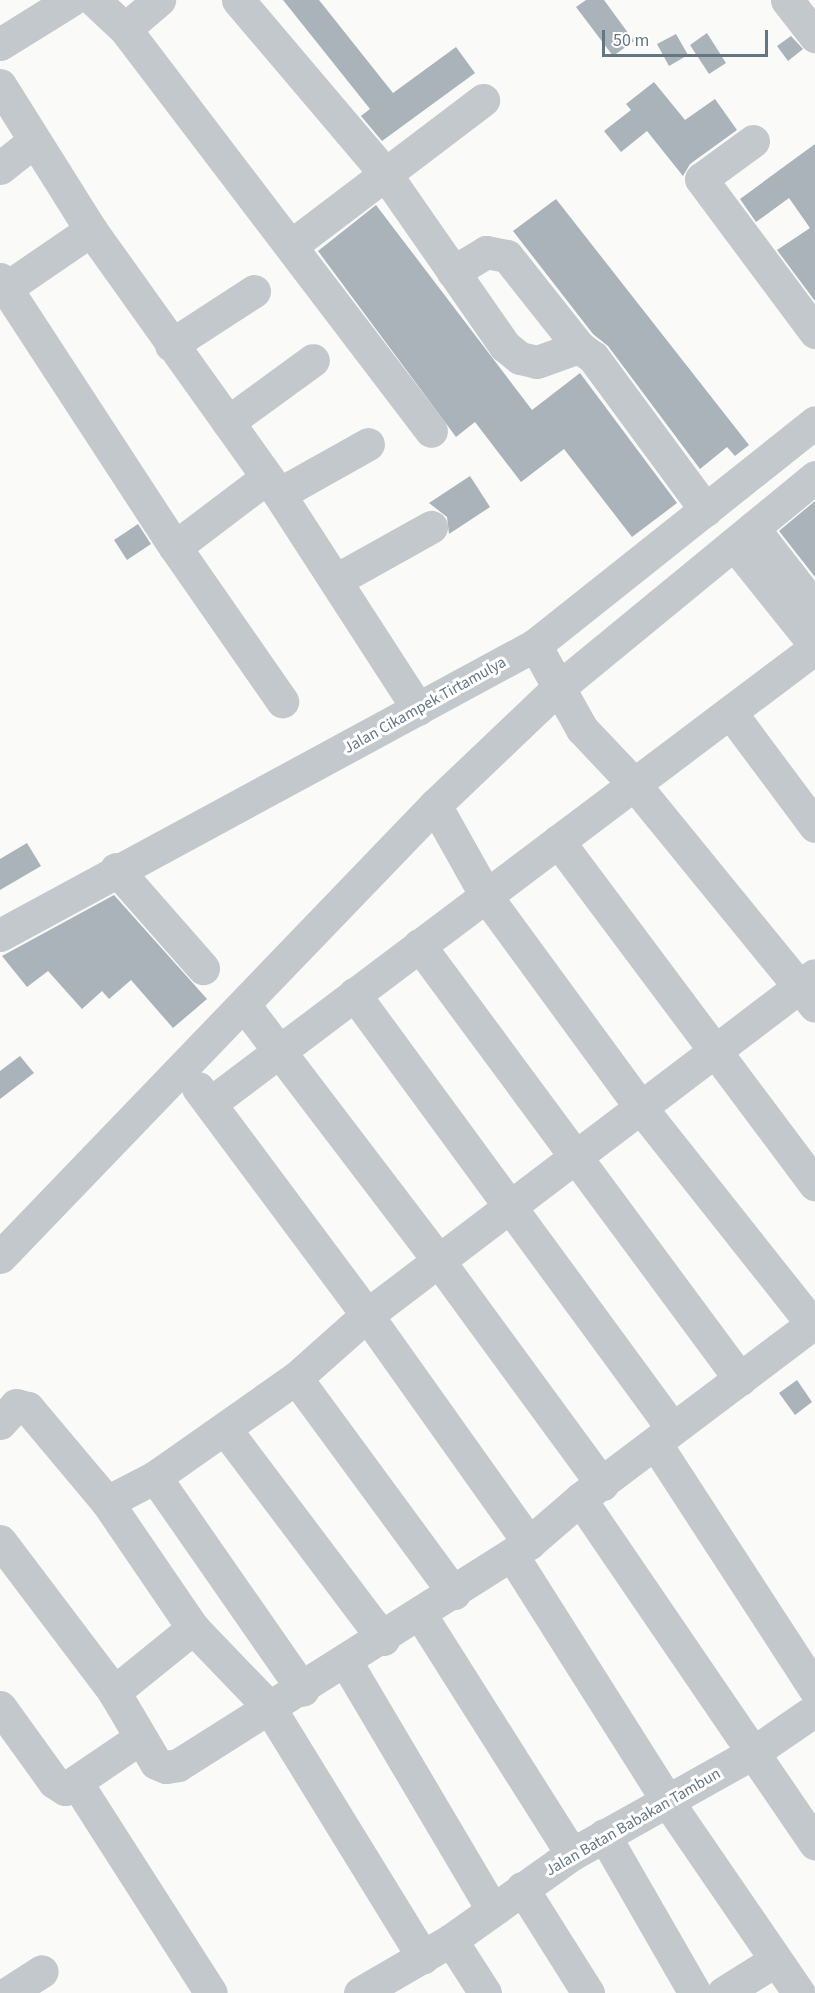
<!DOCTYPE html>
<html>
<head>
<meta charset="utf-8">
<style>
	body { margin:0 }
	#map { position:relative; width:815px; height:1993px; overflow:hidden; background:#fafaf8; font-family:"Source Sans 3",sans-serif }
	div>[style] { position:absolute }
	.building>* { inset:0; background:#aab3b9 }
	.minor>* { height:33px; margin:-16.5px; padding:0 16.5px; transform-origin:16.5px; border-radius:16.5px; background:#c3c8cc }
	span { translate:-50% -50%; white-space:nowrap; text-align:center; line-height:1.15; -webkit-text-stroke:6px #fff; paint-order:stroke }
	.street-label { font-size:16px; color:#657683 }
	.scale { position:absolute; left:602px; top:30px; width:166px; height:27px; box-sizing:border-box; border:3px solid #657683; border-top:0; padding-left:8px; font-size:18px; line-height:21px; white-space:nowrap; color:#657683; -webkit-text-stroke:4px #fff; paint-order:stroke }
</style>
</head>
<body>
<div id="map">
	<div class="building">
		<div style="clip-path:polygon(283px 0,319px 0,393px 93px,456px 47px,475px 73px,382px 141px,361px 116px,370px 109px)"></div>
		<div style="clip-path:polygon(586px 0,604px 0,634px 41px,613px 56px,576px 7px)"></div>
		<div style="clip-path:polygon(707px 33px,726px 63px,709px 74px,690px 45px)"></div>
		<div style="clip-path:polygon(676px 34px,688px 55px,669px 66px,657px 44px)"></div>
		<div style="clip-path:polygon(791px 36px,803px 49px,788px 61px,777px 46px)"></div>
		<div style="clip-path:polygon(654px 82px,685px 120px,715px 99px,737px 130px,690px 164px,683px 176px,647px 131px,621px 152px,604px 131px,631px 110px,626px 104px)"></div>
		<div style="clip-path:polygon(815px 144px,815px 301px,777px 250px,810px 228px,789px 198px,756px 222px,740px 199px)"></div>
		<div style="clip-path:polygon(556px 199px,749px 445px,735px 456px,727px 447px,700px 469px,608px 346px,593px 334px,513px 231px)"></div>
		<div style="clip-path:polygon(376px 205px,532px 410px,580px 373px,677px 503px,632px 537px,564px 449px,521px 482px,475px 422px,456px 437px,318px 251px)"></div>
		<div style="clip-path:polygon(470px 476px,490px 507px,449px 534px,447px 517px,429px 503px)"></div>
		<div style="clip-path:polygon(815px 501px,815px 577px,779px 531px)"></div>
		<div style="clip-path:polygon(138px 524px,151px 544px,127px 560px,114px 540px)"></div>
		<div style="clip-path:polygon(27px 843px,41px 866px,0 890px,0 859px)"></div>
		<div style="clip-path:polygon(114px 895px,207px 999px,173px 1028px,131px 980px,109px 999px,102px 991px,82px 1009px,48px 971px,27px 987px,2px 956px)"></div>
		<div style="clip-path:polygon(20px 1056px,34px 1073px,0 1099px,0 1071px)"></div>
		<div style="clip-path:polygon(797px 1380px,812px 1402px,795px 1415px,779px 1393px)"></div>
	</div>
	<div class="minor">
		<div style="left:94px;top:0;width:42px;rotate:43.1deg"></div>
		<div style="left:125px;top:29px;width:45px;rotate:-40.5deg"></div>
		<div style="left:238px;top:0;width:226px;rotate:49.7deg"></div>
		<div style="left:384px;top:172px;width:212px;rotate:55.2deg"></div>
		<div style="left:505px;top:346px;width:19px;rotate:39deg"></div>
		<div style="left:520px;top:358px;width:17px;rotate:13deg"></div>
		<div style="left:537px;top:362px;width:45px;rotate:-19.7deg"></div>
		<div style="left:579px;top:347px;width:17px;rotate:36deg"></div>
		<div style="left:593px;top:357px;width:190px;rotate:53.6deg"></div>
		<div style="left:787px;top:0;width:46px;rotate:52.1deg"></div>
		<div style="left:125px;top:29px;width:505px;rotate:52.72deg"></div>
		<div style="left:0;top:44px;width:84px;rotate:-31.8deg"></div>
		<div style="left:0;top:85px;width:171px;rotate:57.9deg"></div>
		<div style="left:91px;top:230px;width:324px;rotate:54.5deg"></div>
		<div style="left:279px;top:494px;width:256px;rotate:57.1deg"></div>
		<div style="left:753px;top:141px;width:64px;rotate:143.8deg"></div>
		<div style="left:701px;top:179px;width:191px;rotate:53.3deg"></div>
		<div style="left:0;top:168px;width:43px;rotate:-38.5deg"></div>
		<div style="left:292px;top:245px;width:240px;rotate:-37.2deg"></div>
		<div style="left:453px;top:272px;width:39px;rotate:-31deg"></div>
		<div style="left:486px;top:252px;width:21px;rotate:11deg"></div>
		<div style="left:507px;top:256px;width:116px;rotate:51.6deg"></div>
		<div style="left:0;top:279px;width:320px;rotate:56.9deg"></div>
		<div style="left:175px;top:547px;width:188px;rotate:55.2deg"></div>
		<div style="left:6px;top:288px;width:103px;rotate:-34.3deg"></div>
		<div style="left:171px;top:345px;width:99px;rotate:-33deg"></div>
		<div style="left:228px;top:422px;width:105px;rotate:-36.1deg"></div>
		<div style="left:279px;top:494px;width:102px;rotate:-29.3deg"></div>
		<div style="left:753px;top:528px;width:101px;rotate:52.2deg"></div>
		<div style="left:734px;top:544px;width:129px;rotate:51.3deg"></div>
		<div style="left:175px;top:547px;width:114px;rotate:-37.2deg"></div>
		<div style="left:336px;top:580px;width:109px;rotate:-29.2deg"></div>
		<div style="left:535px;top:645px;width:96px;rotate:60.8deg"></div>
		<div style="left:582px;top:729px;width:76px;rotate:46.6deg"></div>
		<div style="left:634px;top:784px;width:286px;rotate:50.8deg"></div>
		<div style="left:730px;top:712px;width:142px;rotate:53.3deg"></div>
		<div style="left:435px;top:805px;width:104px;rotate:60.7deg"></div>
		<div style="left:486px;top:896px;width:263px;rotate:53.8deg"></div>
		<div style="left:641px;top:1108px;width:275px;rotate:51.6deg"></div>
		<div style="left:558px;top:841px;width:429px;rotate:53.2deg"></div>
		<div style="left:116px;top:869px;width:132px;rotate:48.7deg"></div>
		<div style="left:0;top:935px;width:609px;rotate:-28.46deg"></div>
		<div style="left:535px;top:645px;width:358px;rotate:-38.5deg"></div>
		<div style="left:419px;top:945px;width:540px;rotate:53.51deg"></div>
		<div style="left:354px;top:994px;width:539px;rotate:53.75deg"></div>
		<div style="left:244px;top:1005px;width:320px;rotate:52.7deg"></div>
		<div style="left:438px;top:1260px;width:278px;rotate:53.8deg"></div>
		<div style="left:198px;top:1088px;width:283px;rotate:53.3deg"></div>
		<div style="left:367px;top:1315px;width:280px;rotate:54.6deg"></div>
		<div style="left:212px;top:1102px;width:755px;rotate:-36.98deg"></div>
		<div style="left:0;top:1257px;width:627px;rotate:-46.1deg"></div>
		<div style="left:435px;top:805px;width:168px;rotate:-43.6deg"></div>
		<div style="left:557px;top:689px;width:334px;rotate:-39.4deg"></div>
		<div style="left:296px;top:1378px;width:267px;rotate:53.7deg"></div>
		<div style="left:0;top:1423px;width:24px;rotate:-48deg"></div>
		<div style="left:16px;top:1405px;width:12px;rotate:14deg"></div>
		<div style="left:28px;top:1408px;width:123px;rotate:50deg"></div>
		<div style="left:107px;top:1502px;width:153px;rotate:55.7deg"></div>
		<div style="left:193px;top:1628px;width:110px;rotate:46.1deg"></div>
		<div style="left:269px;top:1707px;width:294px;rotate:58.4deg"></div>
		<div style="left:225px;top:1429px;width:263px;rotate:53deg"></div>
		<div style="left:655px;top:1443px;width:293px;rotate:57deg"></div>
		<div style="left:155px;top:1477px;width:259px;rotate:55.2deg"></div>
		<div style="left:580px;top:1499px;width:417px;rotate:55.7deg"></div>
		<div style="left:107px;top:1502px;width:54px;rotate:-27.5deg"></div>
		<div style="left:155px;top:1477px;width:172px;rotate:-35.1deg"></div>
		<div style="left:296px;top:1378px;width:95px;rotate:-41.6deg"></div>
		<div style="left:367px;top:1315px;width:562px;rotate:-37.2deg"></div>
		<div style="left:0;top:1541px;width:189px;rotate:52.9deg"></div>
		<div style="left:114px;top:1692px;width:82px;rotate:59.4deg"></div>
		<div style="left:156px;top:1763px;width:11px;rotate:22deg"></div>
		<div style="left:166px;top:1767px;width:12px;rotate:-9deg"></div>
		<div style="left:178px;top:1765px;width:415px;rotate:-32.3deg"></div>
		<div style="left:529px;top:1543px;width:67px;rotate:-40.8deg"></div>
		<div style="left:580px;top:1499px;width:294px;rotate:-37deg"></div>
		<div style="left:512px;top:1555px;width:292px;rotate:57.7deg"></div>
		<div style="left:668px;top:1802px;width:232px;rotate:55.6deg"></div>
		<div style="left:420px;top:1614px;width:284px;rotate:57.7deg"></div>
		<div style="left:346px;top:1662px;width:287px;rotate:59.4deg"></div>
		<div style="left:114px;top:1692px;width:102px;rotate:-39deg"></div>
		<div style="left:0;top:1707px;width:92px;rotate:54.2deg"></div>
		<div style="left:54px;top:1782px;width:13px;rotate:32deg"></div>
		<div style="left:65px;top:1789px;width:91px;rotate:-34.2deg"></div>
		<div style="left:76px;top:1782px;width:250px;rotate:57.4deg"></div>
		<div style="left:604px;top:1835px;width:182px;rotate:60.1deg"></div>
		<div style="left:522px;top:1888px;width:124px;rotate:57.8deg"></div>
		<div style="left:451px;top:1940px;width:63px;rotate:57.3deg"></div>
		<div style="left:8px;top:1993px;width:40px;rotate:-32.9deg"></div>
		<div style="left:360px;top:1993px;width:105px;rotate:-30.2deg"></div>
		<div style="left:451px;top:1940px;width:148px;rotate:-35.4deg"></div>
		<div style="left:572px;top:1854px;width:205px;rotate:-29.2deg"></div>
		<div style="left:751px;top:1754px;width:78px;rotate:-34.5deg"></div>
		<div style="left:723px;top:1993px;width:62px;rotate:-31.9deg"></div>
	</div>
	<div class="street-label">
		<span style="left:425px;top:705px;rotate:-29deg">Jalan Cikampek Tirtamulya</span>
		<span style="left:633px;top:1822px;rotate:-30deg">Jalan Batan Babakan Tambun</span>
	</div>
	<div class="scale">50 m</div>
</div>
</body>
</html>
